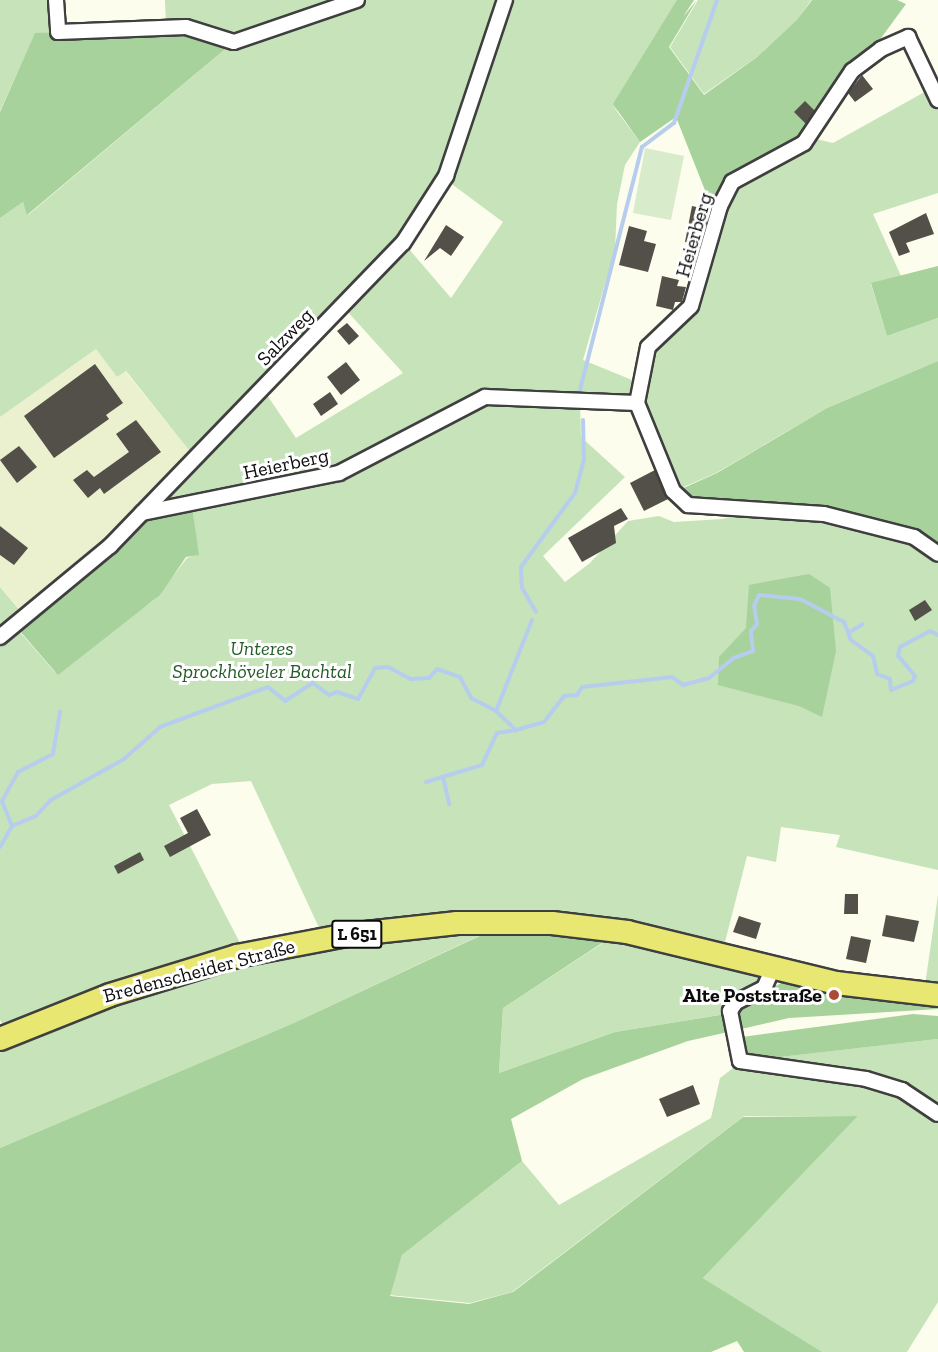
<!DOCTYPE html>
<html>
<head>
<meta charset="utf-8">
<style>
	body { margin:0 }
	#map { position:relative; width:938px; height:1352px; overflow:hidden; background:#fcfdec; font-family:"Zilla Slab",serif }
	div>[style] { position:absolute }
	.farmland>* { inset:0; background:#ebf0cf }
	.green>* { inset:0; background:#c6e3ba }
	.forest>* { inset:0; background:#a7d29b }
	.pitch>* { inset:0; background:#d8ebcb }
	.stream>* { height:4px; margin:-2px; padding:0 2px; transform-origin:2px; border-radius:2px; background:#b7cdee }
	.building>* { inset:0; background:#534f49 }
	.roads { filter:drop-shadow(2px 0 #3f3f3f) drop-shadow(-2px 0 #3f3f3f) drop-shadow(0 2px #3f3f3f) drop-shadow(0 -2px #3f3f3f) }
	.minor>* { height:14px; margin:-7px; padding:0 7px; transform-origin:7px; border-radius:7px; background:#fff }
	.primary>* { height:22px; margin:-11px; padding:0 11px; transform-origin:11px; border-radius:11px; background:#e8e771 }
	.dots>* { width:16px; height:16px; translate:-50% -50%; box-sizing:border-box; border:3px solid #fff; border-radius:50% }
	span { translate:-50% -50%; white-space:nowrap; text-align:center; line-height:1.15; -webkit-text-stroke:6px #fff; paint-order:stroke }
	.shield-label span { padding:2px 4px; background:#fff; border:2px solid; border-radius:4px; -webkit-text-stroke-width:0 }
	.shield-label { font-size:18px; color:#0c0c0c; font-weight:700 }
	.street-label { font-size:20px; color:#0c0c0c }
	.park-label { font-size:20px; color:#245b26; font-style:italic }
	.poi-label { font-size:20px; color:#0c0c0c; font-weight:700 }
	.right { translate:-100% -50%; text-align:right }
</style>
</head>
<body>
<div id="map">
	<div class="farmland">
		<div style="clip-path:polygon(96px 349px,117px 377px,125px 371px,192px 454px,96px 551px,22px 612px,0 587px,0 417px)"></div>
	</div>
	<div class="green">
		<div style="clip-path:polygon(0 0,53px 0,55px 34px,35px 34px,0 111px)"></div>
		<div style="clip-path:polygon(165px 0,350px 0,234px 40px,166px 26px)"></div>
		<div style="clip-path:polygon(363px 0,501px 0,454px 140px,429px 199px,401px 240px,192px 454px,126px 371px,117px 377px,96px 349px,0 417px,0 218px,23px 202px,28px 215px,230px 45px)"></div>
		<div style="clip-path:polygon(510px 0,694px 0,618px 111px,613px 106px,640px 142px,625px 165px,617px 204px,615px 249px,583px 360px,637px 382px,629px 401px,482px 395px,337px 472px,155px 508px,267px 395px,296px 438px,403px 373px,347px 311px,408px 248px,451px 298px,503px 222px,449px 182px)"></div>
		<div style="clip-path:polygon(698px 0,811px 0,797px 21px,758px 56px,704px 94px,670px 47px)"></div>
		<div style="clip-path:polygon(930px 89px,938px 103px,938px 193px,873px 214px,901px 276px,871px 284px,887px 336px,938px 318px,938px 361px,827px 408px,716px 473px,679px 489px,639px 401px,651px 342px,686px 323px,700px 294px,728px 189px,811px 138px,833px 143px)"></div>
		<div style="clip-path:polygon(485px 398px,580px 403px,581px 437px,625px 477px,543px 556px,565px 582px,590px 563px,628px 521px,659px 516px,674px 522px,722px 519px,734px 516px,734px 506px,825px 516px,898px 535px,938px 555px,938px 870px,836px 847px,840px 835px,781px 827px,776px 862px,747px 856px,724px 946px,598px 917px,529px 912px,321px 932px,251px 781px,212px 784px,169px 805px,242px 947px,65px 1000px,4px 1027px,0 1020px,0 644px,18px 630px,55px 672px,154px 600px,187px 558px,198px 554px,192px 506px,299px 485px)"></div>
		<div style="clip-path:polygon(0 587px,22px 613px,0 630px)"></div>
		<div style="clip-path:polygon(938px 895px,938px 986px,925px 985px)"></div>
		<div style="clip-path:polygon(487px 932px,296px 1022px,0 1148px,0 1051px,17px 1043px,121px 1003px,249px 964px,406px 936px)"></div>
		<div style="clip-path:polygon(609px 939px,759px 974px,756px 986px,741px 988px,725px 1014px,615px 1032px,499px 1073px,503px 1008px)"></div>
		<div style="clip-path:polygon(938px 1039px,938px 1109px,839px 1069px,770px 1058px)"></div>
		<div style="clip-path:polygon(736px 1066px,833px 1075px,911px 1098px,938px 1118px,938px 1302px,907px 1352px,821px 1352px,703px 1278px,858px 1116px,744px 1116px,512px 1292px,470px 1303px,389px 1295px,402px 1255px,522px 1161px,559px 1205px,711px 1118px,720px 1078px)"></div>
	</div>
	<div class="forest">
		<div style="clip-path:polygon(677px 0,694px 0,683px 17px,697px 0,669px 47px,704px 95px,757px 57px,797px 20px,812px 0,897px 0,906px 4px,801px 147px,721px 188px,714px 213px,676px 117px,640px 142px,613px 104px)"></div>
		<div style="clip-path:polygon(186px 29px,230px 45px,27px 215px,23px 202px,0 218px,0 112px,35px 33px)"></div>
		<div style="clip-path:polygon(938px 266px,938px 318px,887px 336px,871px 283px)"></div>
		<div style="clip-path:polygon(938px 361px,938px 550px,898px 530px,694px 501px,679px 490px,717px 473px,827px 408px)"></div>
		<div style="clip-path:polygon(192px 506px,199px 555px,186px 557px,160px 595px,58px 675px,19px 630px,150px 515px)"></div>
		<div style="clip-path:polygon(809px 574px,830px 588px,836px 651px,822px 717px,799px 706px,718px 685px,719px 657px,746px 628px,749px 585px)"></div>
		<div style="clip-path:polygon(543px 930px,608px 939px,503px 1008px,499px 1073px,615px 1032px,726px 1014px,728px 1032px,688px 1041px,583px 1079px,511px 1119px,522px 1161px,402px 1255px,390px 1296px,469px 1304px,513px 1292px,743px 1117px,858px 1116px,703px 1278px,822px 1352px,744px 1352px,737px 1341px,711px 1352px,0 1352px,0 1148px,296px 1022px,488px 932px)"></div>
		<div style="clip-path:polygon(785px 981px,938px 1003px,938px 1009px,789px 1018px,737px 1030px,736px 1010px,742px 1004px)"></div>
		<div style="clip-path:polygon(913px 1014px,938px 1016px,938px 1039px,771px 1058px,745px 1052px,742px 1037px)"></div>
	</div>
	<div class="pitch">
		<div style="clip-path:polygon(645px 148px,684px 156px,671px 220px,633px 213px)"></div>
	</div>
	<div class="stream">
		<div style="left:580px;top:390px;width:251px;rotate:-75.7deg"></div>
		<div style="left:642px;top:147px;width:40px;rotate:-37deg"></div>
		<div style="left:674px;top:123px;width:130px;rotate:-70.7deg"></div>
		<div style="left:536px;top:612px;width:28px;rotate:-120deg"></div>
		<div style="left:522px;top:588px;width:21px;rotate:-93deg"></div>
		<div style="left:521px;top:567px;width:92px;rotate:-53.9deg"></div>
		<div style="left:575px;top:493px;width:34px;rotate:-75deg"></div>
		<div style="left:584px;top:460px;width:40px;rotate:-91.4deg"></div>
		<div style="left:848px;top:633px;width:17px;rotate:-31deg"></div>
		<div style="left:496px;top:711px;width:98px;rotate:-68.4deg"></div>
		<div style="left:443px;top:777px;width:28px;rotate:77deg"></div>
		<div style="left:426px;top:782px;width:59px;rotate:-16.9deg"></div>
		<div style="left:482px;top:765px;width:35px;rotate:-65deg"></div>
		<div style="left:497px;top:733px;width:18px;rotate:-9deg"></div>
		<div style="left:12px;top:826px;width:27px;rotate:-112deg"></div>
		<div style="left:2px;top:801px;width:33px;rotate:-61deg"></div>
		<div style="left:18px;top:772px;width:39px;rotate:-27deg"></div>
		<div style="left:53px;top:754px;width:43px;rotate:-80.5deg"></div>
		<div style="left:0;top:847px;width:24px;rotate:-60deg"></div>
		<div style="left:12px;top:826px;width:26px;rotate:-23deg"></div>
		<div style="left:36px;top:816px;width:22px;rotate:-47deg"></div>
		<div style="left:51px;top:800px;width:84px;rotate:-29.3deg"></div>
		<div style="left:124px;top:759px;width:48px;rotate:-41.6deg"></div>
		<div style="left:160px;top:727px;width:115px;rotate:-20.3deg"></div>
		<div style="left:268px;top:687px;width:22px;rotate:39deg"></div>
		<div style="left:285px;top:701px;width:33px;rotate:-33deg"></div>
		<div style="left:313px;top:683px;width:20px;rotate:37deg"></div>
		<div style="left:329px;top:695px;width:9px;rotate:-21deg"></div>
		<div style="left:337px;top:692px;width:22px;rotate:18deg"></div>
		<div style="left:358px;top:699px;width:35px;rotate:-61deg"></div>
		<div style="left:375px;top:668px;width:13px;rotate:-4deg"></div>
		<div style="left:388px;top:667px;width:26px;rotate:28deg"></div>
		<div style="left:411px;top:679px;width:18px;rotate:-3deg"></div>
		<div style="left:429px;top:678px;width:12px;rotate:-48deg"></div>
		<div style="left:437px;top:669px;width:24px;rotate:19deg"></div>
		<div style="left:460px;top:677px;width:24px;rotate:62deg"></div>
		<div style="left:471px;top:698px;width:28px;rotate:27deg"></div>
		<div style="left:496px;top:711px;width:28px;rotate:44deg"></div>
		<div style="left:516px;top:730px;width:29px;rotate:-16deg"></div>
		<div style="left:544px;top:722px;width:33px;rotate:-52deg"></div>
		<div style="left:564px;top:696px;width:13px;rotate:-4deg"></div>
		<div style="left:577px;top:695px;width:9px;rotate:-58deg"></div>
		<div style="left:582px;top:687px;width:91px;rotate:-6.3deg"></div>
		<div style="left:672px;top:677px;width:14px;rotate:36deg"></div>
		<div style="left:683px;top:685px;width:27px;rotate:-15deg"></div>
		<div style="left:709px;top:678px;width:32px;rotate:-39deg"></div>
		<div style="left:734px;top:658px;width:20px;rotate:-20deg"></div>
		<div style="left:753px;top:651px;width:20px;rotate:-96deg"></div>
		<div style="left:751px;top:631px;width:9px;rotate:-49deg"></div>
		<div style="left:757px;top:624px;width:18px;rotate:-99deg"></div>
		<div style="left:754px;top:606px;width:12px;rotate:-66deg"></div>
		<div style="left:759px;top:595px;width:41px;rotate:5.6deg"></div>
		<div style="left:800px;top:599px;width:50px;rotate:27.6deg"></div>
		<div style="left:844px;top:622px;width:19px;rotate:69deg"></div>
		<div style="left:851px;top:640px;width:27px;rotate:36deg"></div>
		<div style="left:873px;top:656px;width:18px;rotate:77deg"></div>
		<div style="left:877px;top:674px;width:14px;rotate:21deg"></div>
		<div style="left:890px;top:679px;width:11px;rotate:85deg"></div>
		<div style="left:891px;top:690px;width:24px;rotate:-22deg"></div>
		<div style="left:913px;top:681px;width:5px;rotate:-68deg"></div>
		<div style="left:915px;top:676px;width:26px;rotate:-130deg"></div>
		<div style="left:898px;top:656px;width:9px;rotate:-77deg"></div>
		<div style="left:900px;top:647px;width:34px;rotate:-28deg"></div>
		<div style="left:930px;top:631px;width:9px;rotate:27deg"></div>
	</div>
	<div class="building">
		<div style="clip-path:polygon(862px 75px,873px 89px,855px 102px,848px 93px)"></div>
		<div style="clip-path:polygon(805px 101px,815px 111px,806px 124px,794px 112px)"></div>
		<div style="clip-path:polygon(692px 206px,701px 208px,694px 244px,685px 242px)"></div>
		<div style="clip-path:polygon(926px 213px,934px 234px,906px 243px,910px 252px,899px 256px,889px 232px)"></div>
		<div style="clip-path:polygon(446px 225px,464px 237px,451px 256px,440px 248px,424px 261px)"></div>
		<div style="clip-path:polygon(629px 226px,647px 231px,644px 241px,656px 244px,648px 272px,619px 265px)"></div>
		<div style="clip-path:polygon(662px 276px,679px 280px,677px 286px,686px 287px,682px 302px,675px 302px,673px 310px,656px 306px)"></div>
		<div style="clip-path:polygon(347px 323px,359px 336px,349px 345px,337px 331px)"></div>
		<div style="clip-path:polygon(346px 362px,360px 380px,341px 395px,327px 377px)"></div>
		<div style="clip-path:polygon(95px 364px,123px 403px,106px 415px,109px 419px,54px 458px,24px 416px)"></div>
		<div style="clip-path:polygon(330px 392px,338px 404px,321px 416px,313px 404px)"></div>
		<div style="clip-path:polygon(136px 420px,161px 452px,104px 494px,100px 488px,88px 498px,73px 480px,87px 470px,94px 477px,129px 452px,116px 434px)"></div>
		<div style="clip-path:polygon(19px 446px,37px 467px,17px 483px,0 460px)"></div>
		<div style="clip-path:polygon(655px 470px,668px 499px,644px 511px,630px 483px)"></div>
		<div style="clip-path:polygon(621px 508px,628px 519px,614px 526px,616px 543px,582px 562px,568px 538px)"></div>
		<div style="clip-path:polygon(0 526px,28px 548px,14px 565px,0 555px)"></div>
		<div style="clip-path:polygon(925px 600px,932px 610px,915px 621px,909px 610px)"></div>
		<div style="clip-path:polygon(197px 809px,211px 835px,170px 857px,164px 846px,188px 833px,180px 818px)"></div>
		<div style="clip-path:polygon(140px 852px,144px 860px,118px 874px,114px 866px)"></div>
		<div style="clip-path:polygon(845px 894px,858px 894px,858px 914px,844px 914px)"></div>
		<div style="clip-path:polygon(886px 915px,919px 921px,914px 942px,882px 936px)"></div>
		<div style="clip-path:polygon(739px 916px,761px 923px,756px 939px,733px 932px)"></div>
		<div style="clip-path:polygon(851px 936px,871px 940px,866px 963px,846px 959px)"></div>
		<div style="clip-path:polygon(693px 1085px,700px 1104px,667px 1117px,659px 1099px)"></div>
	</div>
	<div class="roads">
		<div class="minor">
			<div style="left:56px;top:0;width:32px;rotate:86deg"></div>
			<div style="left:58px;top:32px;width:128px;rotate:-2.2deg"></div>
			<div style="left:186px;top:27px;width:50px;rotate:17.4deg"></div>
			<div style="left:234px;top:42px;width:130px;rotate:-18.9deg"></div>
			<div style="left:637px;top:403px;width:95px;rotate:67.8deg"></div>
			<div style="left:673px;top:491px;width:21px;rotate:43deg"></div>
			<div style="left:688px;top:505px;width:136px;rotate:3.8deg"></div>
			<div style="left:824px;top:514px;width:93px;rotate:14.3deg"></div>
			<div style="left:914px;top:537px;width:29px;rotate:35deg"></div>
			<div style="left:142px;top:513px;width:201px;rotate:-11.5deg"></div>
			<div style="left:339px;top:473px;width:165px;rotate:-27.5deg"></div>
			<div style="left:485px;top:397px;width:152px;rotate:2.3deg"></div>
			<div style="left:637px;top:403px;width:57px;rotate:-78.9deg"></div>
			<div style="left:648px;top:347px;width:59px;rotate:-43.6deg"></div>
			<div style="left:691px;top:306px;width:104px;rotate:-73.8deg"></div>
			<div style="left:720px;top:206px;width:27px;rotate:-63deg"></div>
			<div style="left:732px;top:182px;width:82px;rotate:-28.4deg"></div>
			<div style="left:804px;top:143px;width:87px;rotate:-56.3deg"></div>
			<div style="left:852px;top:71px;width:36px;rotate:-37deg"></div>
			<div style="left:881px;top:49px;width:30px;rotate:-24deg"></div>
			<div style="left:908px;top:37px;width:70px;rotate:64.5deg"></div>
			<div style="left:0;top:637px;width:143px;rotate:-39.6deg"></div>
			<div style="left:110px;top:546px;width:421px;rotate:-46deg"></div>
			<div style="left:403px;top:243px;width:80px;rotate:-57.3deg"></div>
			<div style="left:446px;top:176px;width:186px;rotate:-71.5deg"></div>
			<div style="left:773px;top:968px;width:22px;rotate:114deg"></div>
			<div style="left:764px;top:988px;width:31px;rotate:153deg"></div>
			<div style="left:736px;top:1002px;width:11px;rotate:124deg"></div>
			<div style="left:730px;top:1011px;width:51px;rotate:78.7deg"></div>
			<div style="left:740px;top:1061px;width:127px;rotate:8.1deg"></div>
			<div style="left:866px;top:1079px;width:38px;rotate:17deg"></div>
			<div style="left:902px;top:1090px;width:43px;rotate:33.7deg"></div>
		</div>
		<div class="primary">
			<div style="left:0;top:1039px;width:118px;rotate:-21.8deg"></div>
			<div style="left:110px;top:995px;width:133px;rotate:-17.1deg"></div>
			<div style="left:237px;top:956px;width:112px;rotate:-10.8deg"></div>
			<div style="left:347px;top:935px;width:111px;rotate:-6.2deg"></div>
			<div style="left:457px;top:923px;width:95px"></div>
			<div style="left:552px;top:923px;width:76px;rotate:6.8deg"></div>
			<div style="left:627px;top:932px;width:215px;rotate:13.7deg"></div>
			<div style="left:836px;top:983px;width:103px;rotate:6.7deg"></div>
		</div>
	</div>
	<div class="dots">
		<div style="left:834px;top:995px;background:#ab4b35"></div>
	</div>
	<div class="shield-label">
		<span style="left:357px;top:934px">L 651</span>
	</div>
	<div class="street-label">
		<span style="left:694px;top:235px;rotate:-74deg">Heierberg</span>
		<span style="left:285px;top:337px;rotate:-46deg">Salzweg</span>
		<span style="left:286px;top:464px;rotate:-12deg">Heierberg</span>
		<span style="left:199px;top:971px;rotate:-15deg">Bredenscheider Straße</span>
	</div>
	<div class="park-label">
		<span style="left:262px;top:660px">Unteres<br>Sprockhöveler Bachtal</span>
	</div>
	<div class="poi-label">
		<span class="right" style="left:822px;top:995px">Alte Poststraße</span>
	</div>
</div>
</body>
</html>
